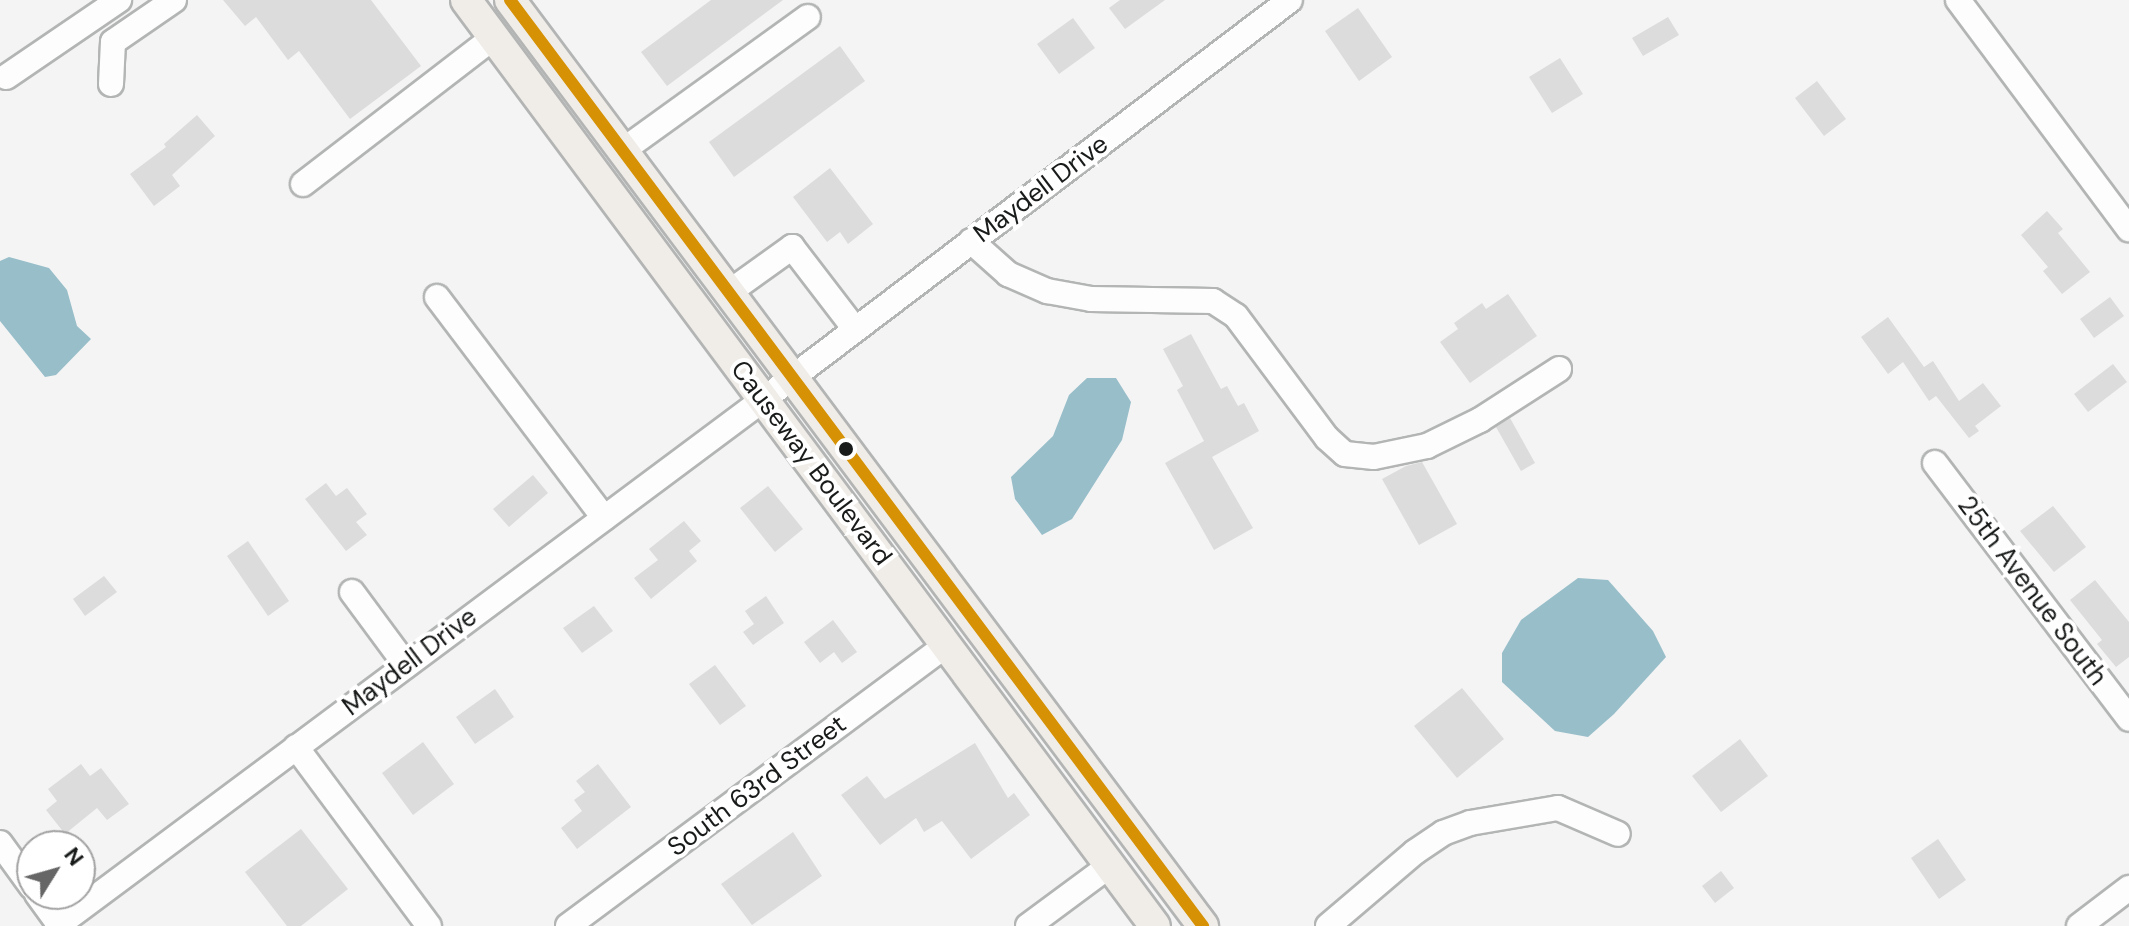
<!DOCTYPE html>
<html>
<head>
<meta charset="utf-8">
<style>
	body { margin:0 }
	#map { position:relative; width:2129px; height:926px; overflow:hidden; background:#f4f4f5; font-family:"DM Sans",sans-serif }
	div>[style] { position:absolute }
	.water>* { inset:0; background:#97bec9 }
	.building>* { inset:0; background:#dcdcdc }
	.roads { filter:drop-shadow(2px 0 #b3b4b4) drop-shadow(-2px 0 #b3b4b4) drop-shadow(0 2px #b3b4b4) drop-shadow(0 -2px #b3b4b4) }
	.minor>* { height:24px; margin:-12px; padding:0 12px; transform-origin:12px; border-radius:12px; background:#fdfdfe }
	.major>* { height:30px; margin:-15px; padding:0 15px; transform-origin:15px; border-radius:15px; background:#f0ede8 }
	.bus-1>* { height:12px; margin:-6px; padding:0 6px; transform-origin:6px; border-radius:6px; background:#d69104 }
	.dots>* { width:22px; height:22px; translate:-50% -50%; box-sizing:border-box; border:4px solid #fff; border-radius:50% }
	span { translate:-50% -50%; white-space:nowrap; text-align:center; line-height:1.15; -webkit-text-stroke:8px #fff; paint-order:stroke }
	.street-label { font-size:26px; color:#191a1a }
	.north { position:absolute; left:16px; top:830px; width:80px; height:80px; box-sizing:border-box; background:#fff; border:2px solid #a3a3a3; border-radius:50%; rotate:53deg; font-size:22px; font-weight:700; line-height:32px; text-align:center; color:#191a1a }
	.north::after { content:''; display:block; margin:auto; width:28px; height:36px; background:#666667; clip-path:polygon(50% 0,100% 100%,50% 72%,0 100%) }
</style>
</head>
<body>
<div id="map">
	<div class="water">
		<div style="clip-path:polygon(9px 257px,49px 268px,67px 290px,77px 326px,91px 339px,56px 375px,45px 377px,0 321px,0 261px)"></div>
		<div style="clip-path:polygon(1087px 378px,1116px 378px,1131px 402px,1122px 440px,1072px 519px,1042px 535px,1015px 499px,1011px 477px,1053px 436px,1069px 395px)"></div>
		<div style="clip-path:polygon(1578px 578px,1608px 580px,1653px 631px,1666px 657px,1614px 714px,1588px 737px,1555px 731px,1502px 682px,1502px 653px,1521px 620px)"></div>
	</div>
	<div class="building">
		<div style="clip-path:polygon(223px 0,371px 0,421px 66px,350px 119px,299px 51px,288px 60px,256px 17px,245px 26px)"></div>
		<div style="clip-path:polygon(711px 0,783px 0,667px 86px,641px 52px)"></div>
		<div style="clip-path:polygon(1120px 0,1165px 0,1125px 29px,1109px 8px)"></div>
		<div style="clip-path:polygon(1358px 8px,1392px 57px,1359px 81px,1325px 31px)"></div>
		<div style="clip-path:polygon(1668px 17px,1679px 35px,1643px 56px,1632px 38px)"></div>
		<div style="clip-path:polygon(1073px 18px,1095px 48px,1059px 74px,1037px 44px)"></div>
		<div style="clip-path:polygon(840px 46px,865px 81px,734px 177px,709px 142px)"></div>
		<div style="clip-path:polygon(1560px 58px,1583px 94px,1552px 113px,1529px 77px)"></div>
		<div style="clip-path:polygon(1817px 81px,1846px 119px,1824px 136px,1795px 98px)"></div>
		<div style="clip-path:polygon(197px 115px,215px 136px,172px 175px,180px 186px,154px 206px,130px 174px,166px 147px,164px 144px)"></div>
		<div style="clip-path:polygon(830px 168px,873px 224px,848px 244px,840px 232px,827px 242px,793px 197px)"></div>
		<div style="clip-path:polygon(2047px 211px,2063px 229px,2058px 233px,2090px 272px,2062px 294px,2043px 271px,2048px 267px,2021px 235px)"></div>
		<div style="clip-path:polygon(1508px 294px,1537px 336px,1470px 383px,1440px 342px,1458px 329px,1454px 323px,1482px 303px,1486px 309px)"></div>
		<div style="clip-path:polygon(2110px 297px,2124px 316px,2094px 338px,2080px 319px)"></div>
		<div style="clip-path:polygon(1888px 317px,1924px 367px,1933px 361px,1959px 401px,1983px 383px,2001px 406px,1975px 426px,1979px 431px,1969px 438px,1936px 396px,1929px 401px,1903px 362px,1888px 374px,1861px 337px)"></div>
		<div style="clip-path:polygon(1191px 334px,1221px 389px,1227px 386px,1238px 406px,1244px 403px,1259px 431px,1212px 457px,1253px 528px,1214px 550px,1165px 463px,1204px 441px,1177px 390px,1183px 386px,1163px 349px)"></div>
		<div style="clip-path:polygon(2113px 364px,2127px 382px,2088px 412px,2074px 394px)"></div>
		<div style="clip-path:polygon(1510px 418px,1535px 463px,1521px 471px,1496px 427px)"></div>
		<div style="clip-path:polygon(1422px 462px,1457px 524px,1419px 545px,1382px 479px,1406px 466px)"></div>
		<div style="clip-path:polygon(533px 475px,548px 493px,509px 527px,493px 509px)"></div>
		<div style="clip-path:polygon(326px 483px,336px 496px,347px 488px,367px 514px,356px 522px,367px 535px,346px 551px,305px 499px)"></div>
		<div style="clip-path:polygon(768px 486px,803px 529px,775px 552px,740px 508px)"></div>
		<div style="clip-path:polygon(2053px 506px,2086px 547px,2054px 572px,2020px 531px)"></div>
		<div style="clip-path:polygon(684px 521px,701px 541px,689px 551px,697px 561px,651px 599px,634px 578px,658px 560px,649px 549px)"></div>
		<div style="clip-path:polygon(248px 541px,289px 601px,268px 616px,227px 556px)"></div>
		<div style="clip-path:polygon(104px 576px,117px 592px,85px 616px,73px 599px)"></div>
		<div style="clip-path:polygon(2095px 580px,2129px 622px,2129px 657px,2116px 667px,2097px 644px,2102px 640px,2070px 600px)"></div>
		<div style="clip-path:polygon(766px 596px,784px 623px,753px 645px,743px 632px,754px 624px,745px 611px)"></div>
		<div style="clip-path:polygon(594px 606px,613px 631px,582px 653px,563px 628px)"></div>
		<div style="clip-path:polygon(833px 620px,857px 652px,842px 663px,834px 652px,820px 663px,804px 642px)"></div>
		<div style="clip-path:polygon(715px 665px,746px 706px,720px 725px,689px 684px)"></div>
		<div style="clip-path:polygon(1462px 688px,1504px 739px,1457px 778px,1414px 726px)"></div>
		<div style="clip-path:polygon(495px 689px,514px 717px,475px 744px,456px 717px)"></div>
		<div style="clip-path:polygon(1740px 739px,1768px 776px,1721px 812px,1692px 776px)"></div>
		<div style="clip-path:polygon(423px 742px,454px 784px,413px 815px,382px 773px)"></div>
		<div style="clip-path:polygon(975px 743px,1008px 798px,1014px 793px,1030px 815px,971px 859px,942px 821px,924px 832px,916px 818px,880px 845px,841px 795px,867px 776px,885px 799px)"></div>
		<div style="clip-path:polygon(81px 764px,90px 776px,101px 768px,129px 804px,107px 820px,97px 808px,65px 834px,46px 810px,57px 801px,48px 789px)"></div>
		<div style="clip-path:polygon(598px 764px,631px 807px,577px 849px,561px 828px,582px 811px,574px 800px,585px 792px,576px 781px)"></div>
		<div style="clip-path:polygon(301px 829px,348px 889px,301px 926px,287px 926px,245px 872px)"></div>
		<div style="clip-path:polygon(793px 832px,822px 876px,752px 925px,721px 884px)"></div>
		<div style="clip-path:polygon(1938px 839px,1966px 880px,1939px 899px,1911px 858px)"></div>
		<div style="clip-path:polygon(1721px 871px,1734px 888px,1715px 903px,1702px 886px)"></div>
	</div>
	<div class="roads">
		<div class="minor">
			<div style="left:1958px;top:0;width:286px;rotate:53.3deg"></div>
			<div style="left:6px;top:77px;width:137px;rotate:-34.3deg"></div>
			<div style="left:111px;top:84px;width:42px;rotate:-87.3deg"></div>
			<div style="left:113px;top:42px;width:74px;rotate:-34.5deg"></div>
			<div style="left:622px;top:151px;width:229px;rotate:-35.8deg"></div>
			<div style="left:303px;top:184px;width:241px;rotate:-37.6deg"></div>
			<div style="left:971px;top:241px;width:50px;rotate:41.7deg"></div>
			<div style="left:1008px;top:274px;width:43px;rotate:23.6deg"></div>
			<div style="left:1047px;top:291px;width:45px;rotate:10.3deg"></div>
			<div style="left:1091px;top:299px;width:122px;rotate:0.9deg"></div>
			<div style="left:1213px;top:301px;width:27px;rotate:33deg"></div>
			<div style="left:1236px;top:316px;width:152px;rotate:53.3deg"></div>
			<div style="left:1327px;top:438px;width:24px;rotate:42deg"></div>
			<div style="left:1345px;top:454px;width:29px;rotate:6deg"></div>
			<div style="left:1374px;top:457px;width:54px;rotate:-11.7deg"></div>
			<div style="left:1427px;top:446px;width:59px;rotate:-26.1deg"></div>
			<div style="left:1480px;top:420px;width:94px;rotate:-32.8deg"></div>
			<div style="left:728px;top:293px;width:79px;rotate:-35.7deg"></div>
			<div style="left:792px;top:247px;width:103px;rotate:52.5deg"></div>
			<div style="left:437px;top:297px;width:277px;rotate:52.9deg"></div>
			<div style="left:1935px;top:463px;width:321px;rotate:52.8deg"></div>
			<div style="left:352px;top:592px;width:91px;rotate:53.5deg"></div>
			<div style="left:296px;top:747px;width:223px;rotate:53.4deg"></div>
			<div style="left:0;top:843px;width:54px;rotate:54deg"></div>
			<div style="left:37px;top:894px;width:37px;rotate:54deg"></div>
			<div style="left:57px;top:926px;width:882px;rotate:-36.7deg"></div>
			<div style="left:764px;top:399px;width:660px;rotate:-37.18deg"></div>
			<div style="left:568px;top:926px;width:471px;rotate:-36.6deg"></div>
			<div style="left:1028px;top:926px;width:101px;rotate:-36.5deg"></div>
			<div style="left:1328px;top:926px;width:114px;rotate:-40.4deg"></div>
			<div style="left:1415px;top:852px;width:34px;rotate:-34deg"></div>
			<div style="left:1443px;top:833px;width:29px;rotate:-20deg"></div>
			<div style="left:1470px;top:823px;width:89px;rotate:-9.7deg"></div>
			<div style="left:1558px;top:808px;width:65px;rotate:23.4deg"></div>
			<div style="left:2079px;top:926px;width:63px;rotate:-37.2deg"></div>
		</div>
		<div class="major">
			<div style="left:466px;top:0;width:1154px;rotate:53.35deg"></div>
			<div style="left:510px;top:0;width:1157px;rotate:53.19deg"></div>
		</div>
	</div>
	<div class="bus-1">
		<div style="left:510px;top:0;width:1157px;rotate:53.19deg"></div>
	</div>
	<div class="dots">
		<div style="left:846px;top:449px;background:#191a1a"></div>
	</div>
	<div class="street-label">
		<span style="left:1041px;top:189px;rotate:-37deg">Maydell Drive</span>
		<span style="left:811px;top:463px;rotate:53deg">Causeway Boulevard</span>
		<span style="left:2032px;top:591px;rotate:53deg">25th Avenue South</span>
		<span style="left:410px;top:662px;rotate:-37deg">Maydell Drive</span>
		<span style="left:757px;top:786px;rotate:-37deg">South 63rd Street</span>
	</div>
	<div class="north">N</div>
</div>
</body>
</html>
